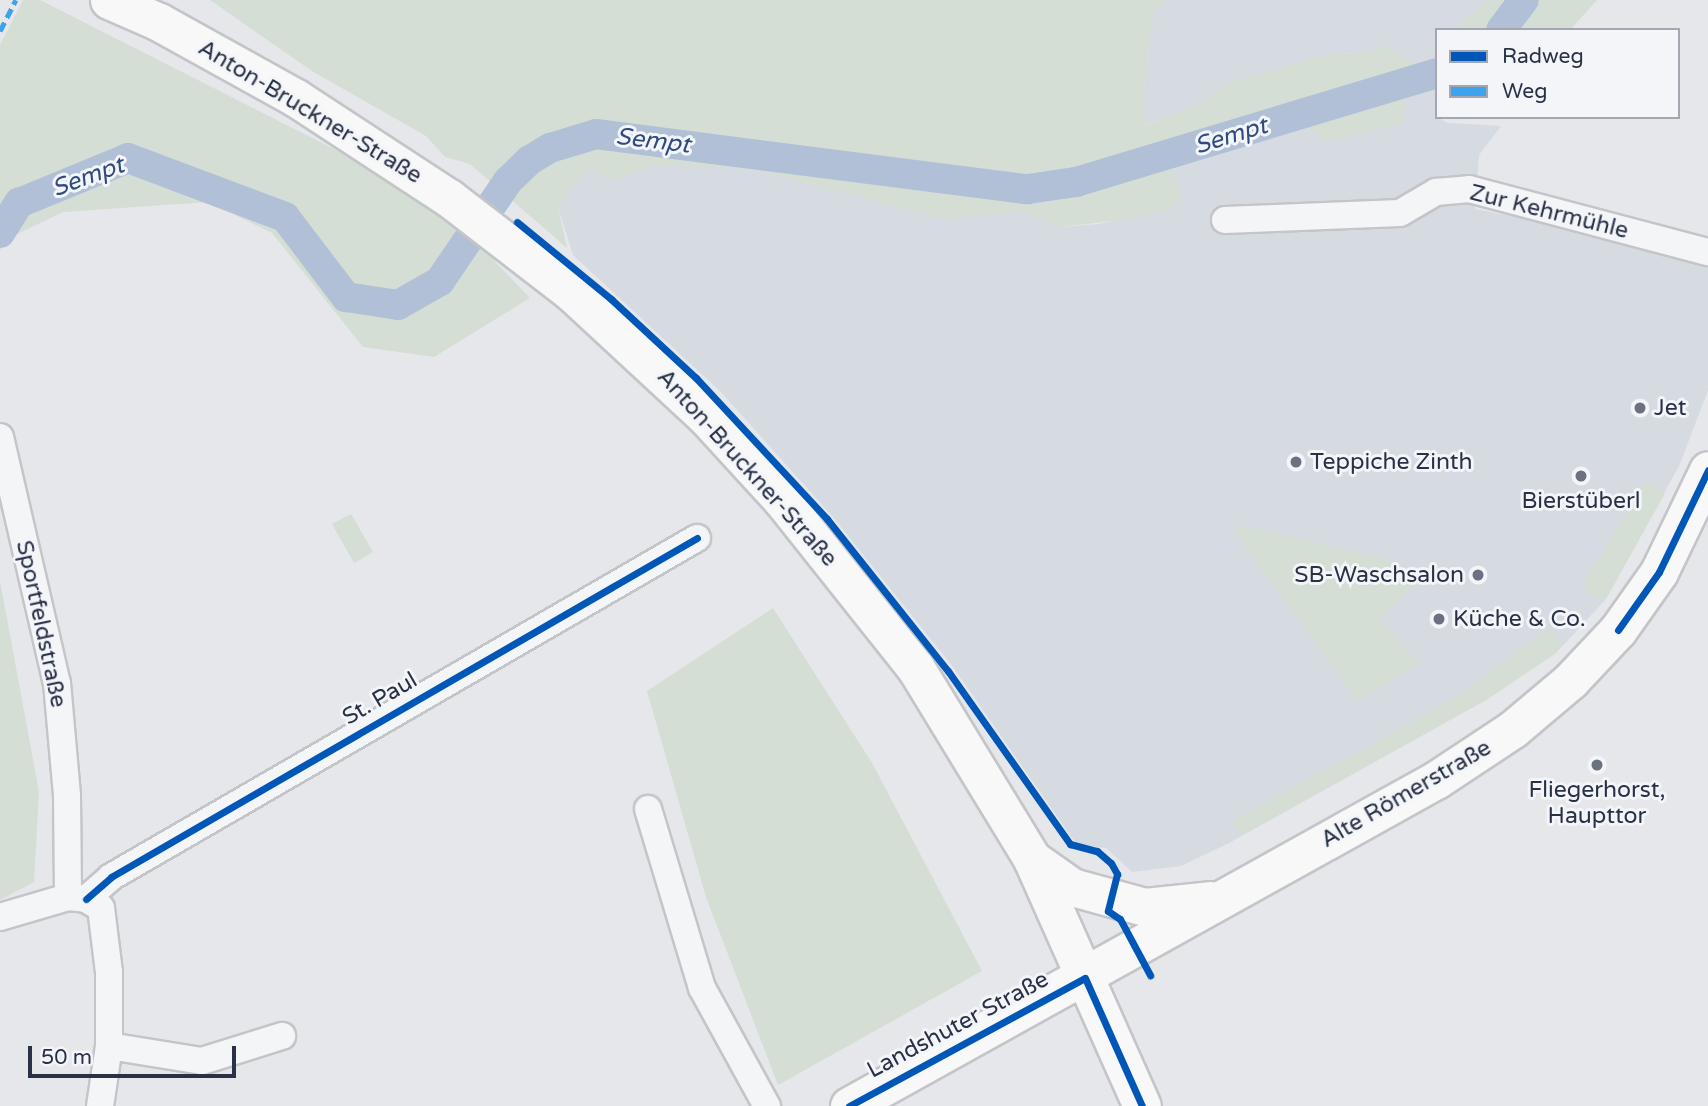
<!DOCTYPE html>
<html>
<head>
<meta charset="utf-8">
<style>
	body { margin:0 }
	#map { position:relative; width:1708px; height:1106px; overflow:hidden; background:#e5e7ea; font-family:"Varela Round",sans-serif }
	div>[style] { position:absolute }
	.built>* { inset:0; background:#d6dae1 }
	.green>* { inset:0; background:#d4ded5 }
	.canal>* { height:30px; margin:-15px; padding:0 15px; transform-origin:15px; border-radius:15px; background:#b1c0d7 }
	.roads { filter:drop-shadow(2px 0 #c3c5c8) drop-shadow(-2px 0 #c3c5c8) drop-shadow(0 2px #c3c5c8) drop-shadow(0 -2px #c3c5c8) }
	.street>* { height:26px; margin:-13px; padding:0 13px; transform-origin:13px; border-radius:13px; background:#f4f5f7 }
	.secondary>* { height:37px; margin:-18.5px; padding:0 18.5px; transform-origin:18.5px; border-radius:18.5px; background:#f8f8f8 }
	.quiet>* { height:5px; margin-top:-2.5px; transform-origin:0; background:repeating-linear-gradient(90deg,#3ea3ec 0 10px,transparent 0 15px) }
	.cycleway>* { height:7px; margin:-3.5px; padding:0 3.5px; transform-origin:3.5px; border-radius:3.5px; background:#0057b8 }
	.dots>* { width:19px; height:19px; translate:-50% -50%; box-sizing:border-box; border:4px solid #f3f5f9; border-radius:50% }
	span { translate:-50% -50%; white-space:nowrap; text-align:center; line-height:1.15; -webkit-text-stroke:6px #f3f5f9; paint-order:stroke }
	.street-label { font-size:23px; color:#293147 }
	.poi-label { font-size:23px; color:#293147 }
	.left { translate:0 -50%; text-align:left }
	.right { translate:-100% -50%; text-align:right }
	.water-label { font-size:24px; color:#2f4b7f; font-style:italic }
	.legend { position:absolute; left:1435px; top:28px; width:245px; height:91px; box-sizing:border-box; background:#f3f5f9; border:2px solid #a2a7b2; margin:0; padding:9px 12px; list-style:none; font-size:21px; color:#293147 }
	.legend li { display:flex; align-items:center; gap:14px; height:35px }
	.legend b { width:35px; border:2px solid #a2a7b2 }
	.scale { position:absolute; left:28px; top:1046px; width:208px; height:32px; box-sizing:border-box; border:4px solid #293147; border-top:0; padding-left:9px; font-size:21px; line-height:24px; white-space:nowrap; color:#293147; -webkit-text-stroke:5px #f3f5f9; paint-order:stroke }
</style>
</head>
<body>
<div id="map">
	<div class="built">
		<div style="clip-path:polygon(1166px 0,1486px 0,1454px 30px,1437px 30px,1437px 117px,1448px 123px,1501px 126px,1479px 155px,1475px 209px,1632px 240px,1708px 266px,1708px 390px,1680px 464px,1606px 599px,1556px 653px,1486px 700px,1229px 843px,1181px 866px,1132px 872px,1106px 848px,1077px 845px,953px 667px,833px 517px,720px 391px,573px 255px,558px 207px,587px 170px,614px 180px,654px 165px,698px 165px,750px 169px,983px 212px,1020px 211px,1059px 227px,1099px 224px,1167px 210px,1182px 198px,1174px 171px,1176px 144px,1292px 105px,1325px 142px,1403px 122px,1389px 46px,1364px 53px,1331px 54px,1232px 81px,1200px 104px,1144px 125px,1144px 88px,1153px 12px)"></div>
	</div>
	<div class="green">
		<div style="clip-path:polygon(23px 0,40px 0,403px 184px,482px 248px,530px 298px,434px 357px,363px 347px,272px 233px,209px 202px,63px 212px,9px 238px,0 250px,0 45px)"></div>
		<div style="clip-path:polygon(210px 0,1166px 0,1153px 12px,1144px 88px,1145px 125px,1200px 104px,1232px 81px,1331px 54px,1364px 53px,1389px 46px,1411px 62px,1403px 122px,1324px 143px,1292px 105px,1176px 144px,1174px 171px,1182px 198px,1167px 210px,1132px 219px,1059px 227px,1020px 211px,943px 219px,750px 169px,655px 165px,614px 180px,587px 170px,558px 207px,567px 248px,470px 164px,445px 157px,426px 136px,312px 71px)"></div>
		<div style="clip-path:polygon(1486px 0,1597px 0,1570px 30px,1454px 30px)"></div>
		<div style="clip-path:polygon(1644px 483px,1657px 486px,1664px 495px,1606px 599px,1594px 597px,1582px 587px)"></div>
		<div style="clip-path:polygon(351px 514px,373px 552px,354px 563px,332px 524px)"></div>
		<div style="clip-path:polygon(1241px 525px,1384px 558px,1413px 587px,1379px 620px,1420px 663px,1358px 701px,1234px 532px)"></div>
		<div style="clip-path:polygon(0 581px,39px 792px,34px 882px,0 900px)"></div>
		<div style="clip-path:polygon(773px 608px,872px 763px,982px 971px,778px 1085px,706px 897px,647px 691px)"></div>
		<div style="clip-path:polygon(1554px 629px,1560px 643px,1556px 653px,1486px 700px,1240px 836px,1231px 822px,1460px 695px,1546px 630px)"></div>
	</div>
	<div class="canal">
		<div style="left:1501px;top:30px;width:38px;rotate:-53deg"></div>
		<div style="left:0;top:233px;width:36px;rotate:-58deg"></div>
		<div style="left:19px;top:203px;width:118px;rotate:-22.4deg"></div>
		<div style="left:128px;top:158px;width:168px;rotate:20.6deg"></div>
		<div style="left:285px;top:217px;width:101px;rotate:52.7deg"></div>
		<div style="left:346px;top:297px;width:53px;rotate:8.7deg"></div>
		<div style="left:398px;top:305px;width:48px;rotate:-29.7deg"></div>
		<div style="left:440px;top:281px;width:121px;rotate:-55.8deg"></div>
		<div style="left:508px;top:181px;width:30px;rotate:-44deg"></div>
		<div style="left:530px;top:160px;width:23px;rotate:-31deg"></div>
		<div style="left:550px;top:148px;width:48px;rotate:-16.9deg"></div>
		<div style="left:596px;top:134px;width:435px;rotate:7.3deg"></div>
		<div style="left:1028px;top:189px;width:49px;rotate:-8.3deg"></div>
		<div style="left:1076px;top:182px;width:377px;rotate:-16.8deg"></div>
	</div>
	<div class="roads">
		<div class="street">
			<div style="left:1225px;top:220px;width:175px;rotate:-2.3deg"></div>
			<div style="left:1400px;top:213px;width:42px;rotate:-30.3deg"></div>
			<div style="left:1436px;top:192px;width:33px;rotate:-5deg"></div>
			<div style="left:1469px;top:189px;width:247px;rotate:14.8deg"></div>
			<div style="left:0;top:437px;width:253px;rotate:77deg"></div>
			<div style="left:57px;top:683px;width:113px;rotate:84.9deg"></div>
			<div style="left:67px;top:796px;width:101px;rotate:89.4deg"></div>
			<div style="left:648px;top:809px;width:187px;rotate:73.2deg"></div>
			<div style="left:702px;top:988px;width:135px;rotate:61.2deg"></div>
			<div style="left:86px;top:899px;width:33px;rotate:-41deg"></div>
			<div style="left:111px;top:877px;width:677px;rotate:-30.05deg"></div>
			<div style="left:0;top:917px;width:71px;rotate:-16.4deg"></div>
			<div style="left:68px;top:897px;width:18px;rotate:6deg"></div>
			<div style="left:86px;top:899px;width:17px;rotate:31deg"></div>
			<div style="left:101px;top:908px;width:64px;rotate:82.9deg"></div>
			<div style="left:109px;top:972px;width:74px;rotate:90deg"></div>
			<div style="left:109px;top:1046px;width:61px;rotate:98.5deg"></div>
			<div style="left:109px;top:1046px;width:94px;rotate:9.2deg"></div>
			<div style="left:202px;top:1061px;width:84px;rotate:-17.4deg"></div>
		</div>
		<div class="secondary">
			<div style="left:109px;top:0;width:55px;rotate:23.7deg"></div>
			<div style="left:159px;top:22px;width:157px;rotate:29deg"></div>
			<div style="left:296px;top:98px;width:183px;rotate:33.2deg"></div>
			<div style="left:449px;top:198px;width:154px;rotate:37.6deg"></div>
			<div style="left:571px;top:292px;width:183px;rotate:42.8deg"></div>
			<div style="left:705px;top:416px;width:114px;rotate:47.5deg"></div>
			<div style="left:782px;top:500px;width:213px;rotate:51.5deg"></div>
			<div style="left:915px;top:667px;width:225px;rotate:58.6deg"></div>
			<div style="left:1032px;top:859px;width:270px;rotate:66deg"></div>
			<div style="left:1032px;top:859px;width:49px;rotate:35deg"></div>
			<div style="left:1072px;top:887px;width:76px;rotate:15.3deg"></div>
			<div style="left:1145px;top:907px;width:65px;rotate:-6.1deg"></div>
			<div style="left:849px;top:1106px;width:671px;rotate:-29.05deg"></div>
			<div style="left:1436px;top:780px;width:92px;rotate:-33.5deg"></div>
			<div style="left:1513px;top:729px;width:75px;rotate:-40.1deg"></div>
			<div style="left:1570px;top:681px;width:70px;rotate:-46.7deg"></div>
			<div style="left:1618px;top:630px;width:71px;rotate:-54.7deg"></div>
			<div style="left:1659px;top:572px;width:113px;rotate:-64.3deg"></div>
		</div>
	</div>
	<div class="quiet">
		<div style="left:0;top:31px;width:35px;rotate:-63deg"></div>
	</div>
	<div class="cycleway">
		<div style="left:517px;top:222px;width:122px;rotate:39.3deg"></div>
		<div style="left:611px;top:299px;width:116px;rotate:42.9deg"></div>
		<div style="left:696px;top:378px;width:192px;rotate:47.1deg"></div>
		<div style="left:827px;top:519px;width:194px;rotate:51.5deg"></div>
		<div style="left:948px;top:671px;width:212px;rotate:54.8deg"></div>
		<div style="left:1070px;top:844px;width:28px;rotate:15deg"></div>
		<div style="left:1097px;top:851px;width:18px;rotate:41deg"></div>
		<div style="left:1111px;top:863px;width:13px;rotate:61deg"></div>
		<div style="left:1117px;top:874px;width:38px;rotate:104deg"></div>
		<div style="left:1108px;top:911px;width:14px;rotate:34deg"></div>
		<div style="left:1120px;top:919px;width:64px;rotate:61.8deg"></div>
		<div style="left:1618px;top:630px;width:71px;rotate:-54.7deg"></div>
		<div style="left:1659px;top:572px;width:113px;rotate:-64.3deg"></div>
		<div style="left:86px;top:899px;width:33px;rotate:-41deg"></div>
		<div style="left:111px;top:877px;width:677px;rotate:-30.05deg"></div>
		<div style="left:849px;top:1106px;width:268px;rotate:-28.5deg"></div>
		<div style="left:1085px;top:978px;width:140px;rotate:66deg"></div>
	</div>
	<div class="dots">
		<div style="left:1640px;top:408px;background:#6b7180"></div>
		<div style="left:1296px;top:462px;background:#6b7180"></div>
		<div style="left:1581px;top:476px;background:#6b7180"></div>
		<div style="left:1478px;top:575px;background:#6b7180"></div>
		<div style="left:1439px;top:619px;background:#6b7180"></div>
		<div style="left:1597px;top:765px;background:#6b7180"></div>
	</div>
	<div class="street-label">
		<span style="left:310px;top:112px;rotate:31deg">Anton-Bruckner-Straße</span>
		<span style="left:1549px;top:212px;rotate:14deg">Zur Kehrmühle</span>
		<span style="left:747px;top:468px;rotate:48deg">Anton-Bruckner-Straße</span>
		<span style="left:41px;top:624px;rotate:78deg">Sportfeldstraße</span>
		<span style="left:380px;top:699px;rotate:-30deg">St. Paul</span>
		<span style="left:1406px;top:794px;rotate:-30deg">Alte Römerstraße</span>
		<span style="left:958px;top:1025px;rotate:-28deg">Landshuter Straße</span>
	</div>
	<div class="poi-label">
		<span class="left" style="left:1654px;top:408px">Jet</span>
		<span class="left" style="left:1310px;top:462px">Teppiche Zinth</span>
		<span style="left:1581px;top:501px">Bierstüberl</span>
		<span class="right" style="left:1464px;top:575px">SB-Waschsalon</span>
		<span class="left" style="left:1453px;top:619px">Küche &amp; Co.</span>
		<span style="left:1597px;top:803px">Fliegerhorst,<br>Haupttor</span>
	</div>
	<div class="water-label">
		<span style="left:1231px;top:136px;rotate:-17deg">Sempt</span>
		<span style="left:653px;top:141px;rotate:7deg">Sempt</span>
		<span style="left:88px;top:177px;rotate:-20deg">Sempt</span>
	</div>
	<ul class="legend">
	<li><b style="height:9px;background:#0057b8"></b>Radweg</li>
	<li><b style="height:9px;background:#3ea3ec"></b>Weg</li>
	</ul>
	<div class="scale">50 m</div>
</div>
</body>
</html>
